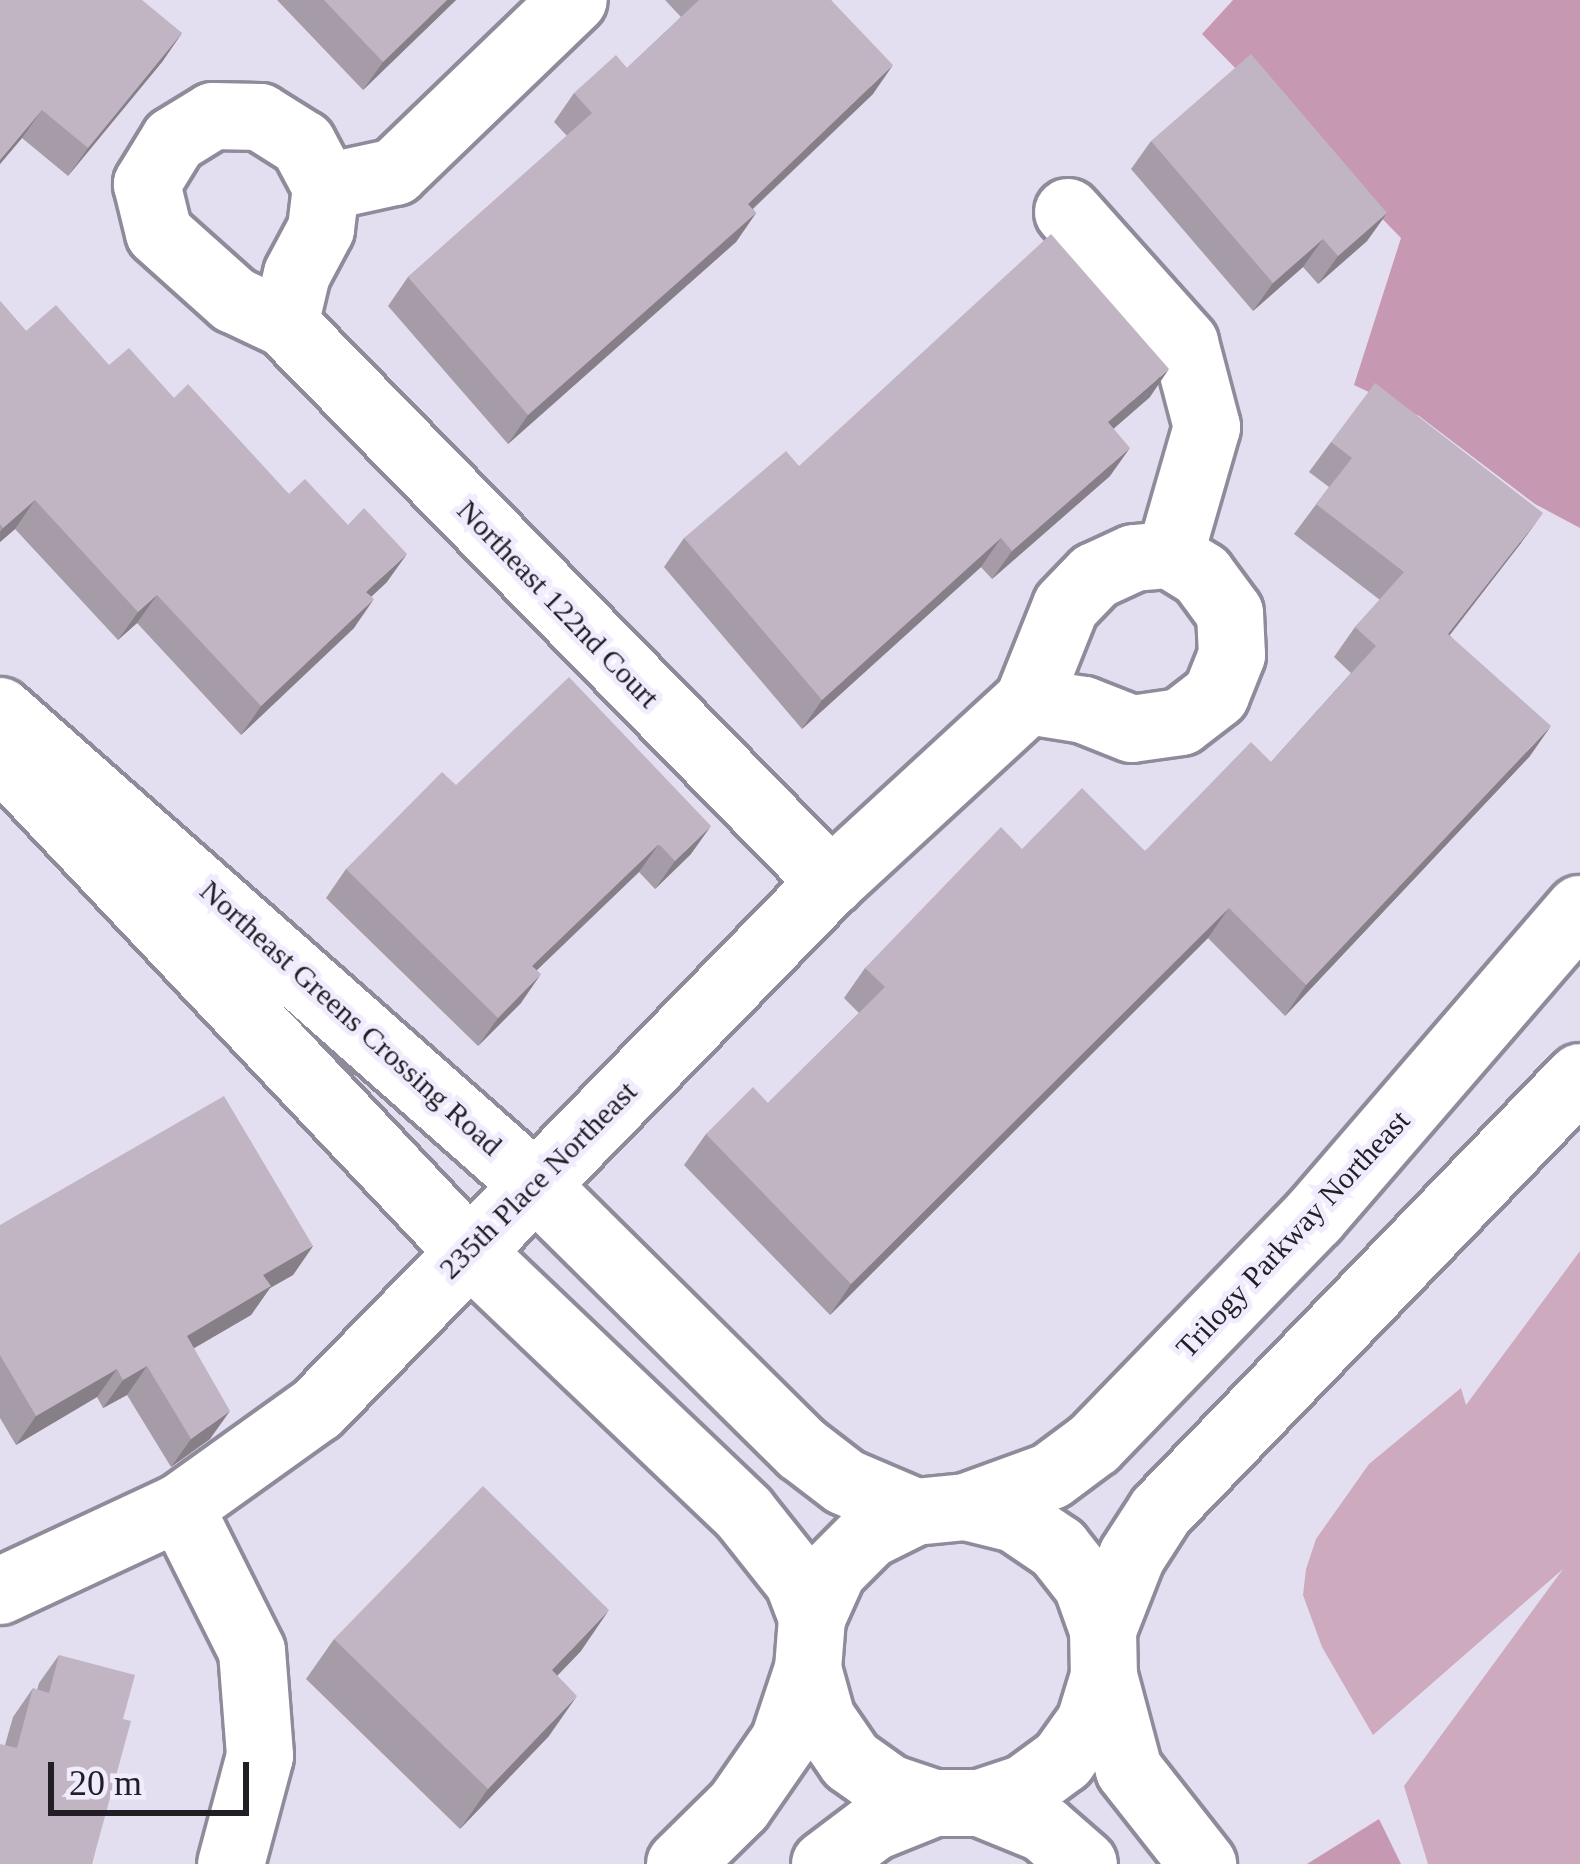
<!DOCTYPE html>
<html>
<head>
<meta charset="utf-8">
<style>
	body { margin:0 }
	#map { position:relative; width:1580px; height:1864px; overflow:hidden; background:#e4dff0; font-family:"Times New Roman",serif }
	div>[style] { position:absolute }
	.green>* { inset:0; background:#cdaabd }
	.forest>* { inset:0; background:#c798b2 }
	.roads { filter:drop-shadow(3px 0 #908b9b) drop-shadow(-3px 0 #908b9b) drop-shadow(0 3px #908b9b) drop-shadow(0 -3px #908b9b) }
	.minor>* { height:66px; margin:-33px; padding:0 33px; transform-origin:33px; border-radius:33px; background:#fff }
	.wall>* { inset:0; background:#a69ca8 }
	.shaded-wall>* { inset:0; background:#877f88 }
	.building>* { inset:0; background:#c1b5c3 }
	span { translate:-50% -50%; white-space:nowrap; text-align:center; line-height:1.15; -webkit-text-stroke:10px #f1ecfd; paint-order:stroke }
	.street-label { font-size:30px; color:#211f25 }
	.scale { position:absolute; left:48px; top:1762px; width:201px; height:54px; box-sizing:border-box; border:6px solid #211f25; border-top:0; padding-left:15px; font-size:36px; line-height:42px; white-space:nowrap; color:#211f25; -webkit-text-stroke:9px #f1ecfd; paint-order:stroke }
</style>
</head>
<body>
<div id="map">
	<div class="green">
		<div style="clip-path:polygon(1580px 1251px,1580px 1864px,1428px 1864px,1404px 1786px,1563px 1569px,1373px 1735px,1322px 1647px,1303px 1595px,1306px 1569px,1316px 1539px,1369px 1464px,1461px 1388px,1466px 1405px)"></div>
	</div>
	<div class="forest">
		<div style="clip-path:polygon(1233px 0,1580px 0,1580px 528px,1535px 504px,1419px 416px,1354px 385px,1401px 238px,1202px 34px)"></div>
		<div style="clip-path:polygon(1379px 1819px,1401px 1864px,1307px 1864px)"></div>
	</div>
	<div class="roads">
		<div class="minor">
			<div style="left:326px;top:187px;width:71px;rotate:-12.3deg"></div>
			<div style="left:395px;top:172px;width:248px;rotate:-43.9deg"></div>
			<div style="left:1068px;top:212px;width:176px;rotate:48.2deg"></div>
			<div style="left:1185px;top:343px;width:87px;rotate:75.3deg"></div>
			<div style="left:1207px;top:427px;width:133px;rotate:106.1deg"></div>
			<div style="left:285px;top:324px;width:51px;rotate:-76.5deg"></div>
			<div style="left:297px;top:274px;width:51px;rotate:-61.9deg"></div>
			<div style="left:321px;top:229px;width:42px;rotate:-83.2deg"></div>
			<div style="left:326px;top:187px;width:49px;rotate:-118.1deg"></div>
			<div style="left:303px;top:144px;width:51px;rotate:-147.9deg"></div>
			<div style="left:260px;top:117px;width:47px;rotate:-178.8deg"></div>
			<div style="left:213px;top:116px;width:46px;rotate:148.4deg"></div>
			<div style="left:174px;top:140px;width:52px;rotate:121.5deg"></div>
			<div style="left:147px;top:184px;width:50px;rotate:76.2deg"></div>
			<div style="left:159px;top:233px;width:101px;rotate:41.8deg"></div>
			<div style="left:234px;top:300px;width:56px;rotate:25.2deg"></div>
			<div style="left:285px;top:324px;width:781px;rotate:45.62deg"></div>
			<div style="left:0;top:711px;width:713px;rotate:41.53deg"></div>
			<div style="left:534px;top:1184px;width:377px;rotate:44.7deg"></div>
			<div style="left:802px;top:1449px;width:54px;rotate:37.5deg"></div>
			<div style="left:845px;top:1482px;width:76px;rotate:23.2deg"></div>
			<div style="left:15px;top:770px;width:660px;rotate:46.66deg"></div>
			<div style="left:468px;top:1250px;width:381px;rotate:43.6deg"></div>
			<div style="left:744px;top:1513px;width:87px;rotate:51.5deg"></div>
			<div style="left:798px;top:1581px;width:40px;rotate:69deg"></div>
			<div style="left:180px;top:1507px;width:161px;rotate:63.4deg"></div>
			<div style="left:252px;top:1651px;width:105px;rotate:85.6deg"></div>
			<div style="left:260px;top:1756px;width:112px;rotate:105deg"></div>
			<div style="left:966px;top:1507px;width:50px;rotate:13.8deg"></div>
			<div style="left:1015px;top:1519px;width:52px;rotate:34deg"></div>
			<div style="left:1058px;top:1548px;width:47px;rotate:51.9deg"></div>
			<div style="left:1087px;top:1585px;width:48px;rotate:70.4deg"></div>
			<div style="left:1103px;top:1630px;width:46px;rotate:88.8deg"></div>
			<div style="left:1104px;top:1676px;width:48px;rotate:106.9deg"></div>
			<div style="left:1090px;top:1722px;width:47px;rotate:125.4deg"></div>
			<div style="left:1063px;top:1760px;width:47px;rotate:143.6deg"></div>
			<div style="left:1025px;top:1788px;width:47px;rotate:161.6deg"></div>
			<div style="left:980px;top:1803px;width:46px;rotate:180deg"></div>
			<div style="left:934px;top:1803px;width:47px;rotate:-161.6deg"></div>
			<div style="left:889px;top:1788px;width:47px;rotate:-144.6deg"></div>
			<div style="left:851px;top:1761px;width:51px;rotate:-124.6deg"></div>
			<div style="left:822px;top:1719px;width:52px;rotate:-105.6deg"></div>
			<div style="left:808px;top:1669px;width:51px;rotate:-85.5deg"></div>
			<div style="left:812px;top:1618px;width:51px;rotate:-65.9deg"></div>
			<div style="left:833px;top:1571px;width:51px;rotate:-45deg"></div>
			<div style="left:869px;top:1535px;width:51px;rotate:-26.6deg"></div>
			<div style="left:915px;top:1512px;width:51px;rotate:-5.6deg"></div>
			<div style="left:966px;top:1507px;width:90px;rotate:-20deg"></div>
			<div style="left:1051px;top:1476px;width:54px;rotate:-36.7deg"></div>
			<div style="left:1094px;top:1444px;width:316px;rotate:-45.9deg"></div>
			<div style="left:1314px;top:1217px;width:407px;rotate:-49.2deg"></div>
			<div style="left:0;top:1591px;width:199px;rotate:-25deg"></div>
			<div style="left:180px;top:1507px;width:168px;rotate:-35.6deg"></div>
			<div style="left:317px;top:1409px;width:736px;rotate:-45.72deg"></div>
			<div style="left:831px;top:882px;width:268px;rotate:-42.6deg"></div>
			<div style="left:1028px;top:701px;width:102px;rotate:-68.2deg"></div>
			<div style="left:1066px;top:606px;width:42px;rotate:-46deg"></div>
			<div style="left:1095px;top:576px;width:43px;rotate:-24.8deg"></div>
			<div style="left:1134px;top:558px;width:36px;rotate:-5deg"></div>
			<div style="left:1170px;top:555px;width:38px;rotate:32deg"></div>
			<div style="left:1202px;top:575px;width:47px;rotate:53.6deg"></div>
			<div style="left:1230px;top:613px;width:42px;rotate:87.3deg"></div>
			<div style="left:1232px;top:655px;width:43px;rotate:111.8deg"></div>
			<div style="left:1216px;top:695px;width:44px;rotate:142.4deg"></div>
			<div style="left:1181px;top:722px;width:49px;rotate:171.9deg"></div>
			<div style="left:1132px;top:729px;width:52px;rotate:-158.4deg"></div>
			<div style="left:1084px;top:710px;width:57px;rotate:-170.9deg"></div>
			<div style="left:1103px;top:1630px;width:79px;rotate:-68.6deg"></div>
			<div style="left:1132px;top:1556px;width:54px;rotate:-57.2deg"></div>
			<div style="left:1161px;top:1511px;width:603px;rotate:-46.01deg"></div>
			<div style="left:1104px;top:1676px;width:97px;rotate:75.1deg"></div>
			<div style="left:1129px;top:1770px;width:120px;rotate:51.8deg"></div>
			<div style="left:980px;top:1803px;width:69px;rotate:22.1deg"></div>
			<div style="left:1044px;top:1829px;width:53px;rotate:41.2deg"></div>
			<div style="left:680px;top:1864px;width:83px;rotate:-44.5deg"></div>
			<div style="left:739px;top:1806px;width:79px;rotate:-55.3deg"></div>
			<div style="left:784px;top:1741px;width:76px;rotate:-71.6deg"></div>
			<div style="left:825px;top:1864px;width:61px;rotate:-37.1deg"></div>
			<div style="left:874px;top:1827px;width:65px;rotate:-21.8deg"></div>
		</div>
	</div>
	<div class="wall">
		<div style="clip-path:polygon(0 0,182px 33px,162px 62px,68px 176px,22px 138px,0 164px)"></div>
		<div style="clip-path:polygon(277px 0,456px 0,363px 90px)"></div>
		<div style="clip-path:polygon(665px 0,831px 0,873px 94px,753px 209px,756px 213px,736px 242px,508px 444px,388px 306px,408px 277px,567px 136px,554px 122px,574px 93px,627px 68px,681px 17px)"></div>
		<div style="clip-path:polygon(1151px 141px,1387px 213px,1367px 241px,1318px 284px,1303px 267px,1253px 311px,1131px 169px)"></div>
		<div style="clip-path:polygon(0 301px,26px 331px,109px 365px,174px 398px,289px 494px,387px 582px,371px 597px,354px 628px,241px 735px,137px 623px,118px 640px,15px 529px,0 542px)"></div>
		<div style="clip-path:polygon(1150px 397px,1113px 429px,1110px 476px,992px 579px,981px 567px,802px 729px,664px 567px,684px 538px,799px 466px)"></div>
		<div style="clip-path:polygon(1331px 442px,1521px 543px,1450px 635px,1530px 756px,1285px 1016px,1208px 938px,830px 1315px,684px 1165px,706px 1134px,768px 1103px,859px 1013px,844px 998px,865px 968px,1022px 849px,1145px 851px,1271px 762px,1351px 673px,1334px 657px,1355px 627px,1380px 600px,1294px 534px,1329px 487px,1309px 472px)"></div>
		<div style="clip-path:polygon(456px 785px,691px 854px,655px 889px,639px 872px,537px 970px,521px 1003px,478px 1046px,326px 898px,346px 869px)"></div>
		<div style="clip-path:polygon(0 1225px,313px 1246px,293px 1275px,270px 1288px,251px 1315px,194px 1348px,210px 1439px,171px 1467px,127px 1395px,103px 1408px,97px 1397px,16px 1445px,0 1418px)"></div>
		<div style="clip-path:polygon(334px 1639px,581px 1651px,557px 1676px,549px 1736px,460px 1829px,306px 1679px)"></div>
		<div style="clip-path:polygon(59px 1655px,123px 1719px,92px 1864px,5px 1745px,13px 1717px,33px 1688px,37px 1690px,39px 1683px)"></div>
	</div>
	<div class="shaded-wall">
		<div style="clip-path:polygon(447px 0,456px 0,363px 90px,383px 62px)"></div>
		<div style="clip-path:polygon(182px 33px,162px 62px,68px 176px,88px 148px)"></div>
		<div style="clip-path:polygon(893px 65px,873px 94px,728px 232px,748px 204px)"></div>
		<div style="clip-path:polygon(42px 110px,22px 138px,0 164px,0 160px)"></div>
		<div style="clip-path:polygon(756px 213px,736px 242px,508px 444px,528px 415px)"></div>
		<div style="clip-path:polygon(1387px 213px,1367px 241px,1318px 284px,1338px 256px)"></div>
		<div style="clip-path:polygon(1323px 239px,1303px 267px,1253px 311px,1273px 283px)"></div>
		<div style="clip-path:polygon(1169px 369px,1150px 397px,1088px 451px,1108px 422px)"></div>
		<div style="clip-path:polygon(1130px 448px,1110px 476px,992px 579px,1012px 551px)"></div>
		<div style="clip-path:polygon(35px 500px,15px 529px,0 542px,0 532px,3px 528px)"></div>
		<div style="clip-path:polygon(1543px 513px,1521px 543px,1427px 664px,1448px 634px)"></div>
		<div style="clip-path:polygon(1001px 538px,981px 567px,802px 729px,822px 700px)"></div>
		<div style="clip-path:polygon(407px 554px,387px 582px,346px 620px,366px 592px)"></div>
		<div style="clip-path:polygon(157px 595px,137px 623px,118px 640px,138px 612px)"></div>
		<div style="clip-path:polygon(374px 599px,354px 628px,241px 735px,261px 706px)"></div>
		<div style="clip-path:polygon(1551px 726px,1530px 756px,1285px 1016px,1306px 985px)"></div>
		<div style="clip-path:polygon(711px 826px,691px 854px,655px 889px,675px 861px)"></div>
		<div style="clip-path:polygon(659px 844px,639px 872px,512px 994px,532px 966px)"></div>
		<div style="clip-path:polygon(1229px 908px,1208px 938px,830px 1315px,851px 1284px)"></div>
		<div style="clip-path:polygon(541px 974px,521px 1003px,478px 1046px,498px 1018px)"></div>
		<div style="clip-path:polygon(313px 1246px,293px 1275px,270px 1288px,251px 1315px,167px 1364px,187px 1336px,263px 1275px)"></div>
		<div style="clip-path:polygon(147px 1366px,127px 1395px,103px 1408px,123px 1380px)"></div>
		<div style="clip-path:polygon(117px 1369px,97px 1397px,16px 1445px,36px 1416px)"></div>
		<div style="clip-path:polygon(230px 1411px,210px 1439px,171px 1467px,191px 1439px)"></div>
		<div style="clip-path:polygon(609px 1610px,581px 1651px,523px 1711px,552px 1670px)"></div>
		<div style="clip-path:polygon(577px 1696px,549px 1736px,460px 1829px,488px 1789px)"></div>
	</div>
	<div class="building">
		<div style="clip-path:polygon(0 0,142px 0,182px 33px,88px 148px,42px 110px,0 160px)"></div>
		<div style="clip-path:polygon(324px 0,447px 0,383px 62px)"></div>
		<div style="clip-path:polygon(699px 0,831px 0,893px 65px,748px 204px,756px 213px,528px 415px,408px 277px,592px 113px,574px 93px,616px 55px,627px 68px)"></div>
		<div style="clip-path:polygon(1251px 54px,1387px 213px,1338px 256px,1323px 239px,1273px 283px,1151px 141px)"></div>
		<div style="clip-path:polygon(1051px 234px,1169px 369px,1108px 422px,1130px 448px,1012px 551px,1001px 538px,822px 700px,684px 538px,786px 451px,799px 466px)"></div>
		<div style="clip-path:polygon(0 301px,26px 331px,56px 305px,109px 365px,129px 348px,174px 398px,188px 384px,289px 494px,305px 479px,348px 525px,364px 508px,407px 554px,366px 592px,374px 599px,261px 706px,157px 595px,138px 612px,35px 500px,3px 528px,0 524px)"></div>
		<div style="clip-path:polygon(1375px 383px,1543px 513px,1448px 634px,1551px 726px,1306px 985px,1229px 908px,851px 1284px,706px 1134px,753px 1087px,768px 1103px,885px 987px,865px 968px,1001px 827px,1022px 849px,1082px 788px,1145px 851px,1251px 742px,1271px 762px,1376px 646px,1355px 627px,1404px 572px,1316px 504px,1352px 458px,1331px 442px)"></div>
		<div style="clip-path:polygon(569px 677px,711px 826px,675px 861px,659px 844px,532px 966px,541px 974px,498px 1018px,346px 869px,442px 772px,456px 785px)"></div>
		<div style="clip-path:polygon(224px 1096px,313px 1246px,263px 1275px,271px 1286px,187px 1336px,230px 1411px,191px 1439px,147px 1366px,123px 1380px,117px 1369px,36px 1416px,0 1355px,0 1225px)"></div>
		<div style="clip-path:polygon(483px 1486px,609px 1610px,552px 1670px,577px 1696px,488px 1789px,334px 1639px)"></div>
		<div style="clip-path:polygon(59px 1655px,135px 1675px,123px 1719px,131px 1721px,92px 1864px,0 1864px,0 1744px,17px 1748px,33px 1688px,49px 1693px)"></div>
	</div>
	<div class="street-label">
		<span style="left:558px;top:604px;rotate:46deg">Northeast 122nd Court</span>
		<span style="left:351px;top:1018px;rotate:42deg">Northeast Greens Crossing Road</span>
		<span style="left:538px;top:1180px;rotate:-45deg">235th Place Northeast</span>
		<span style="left:1293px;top:1234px;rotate:-47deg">Trilogy Parkway Northeast</span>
	</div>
	<div class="scale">20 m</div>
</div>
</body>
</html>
